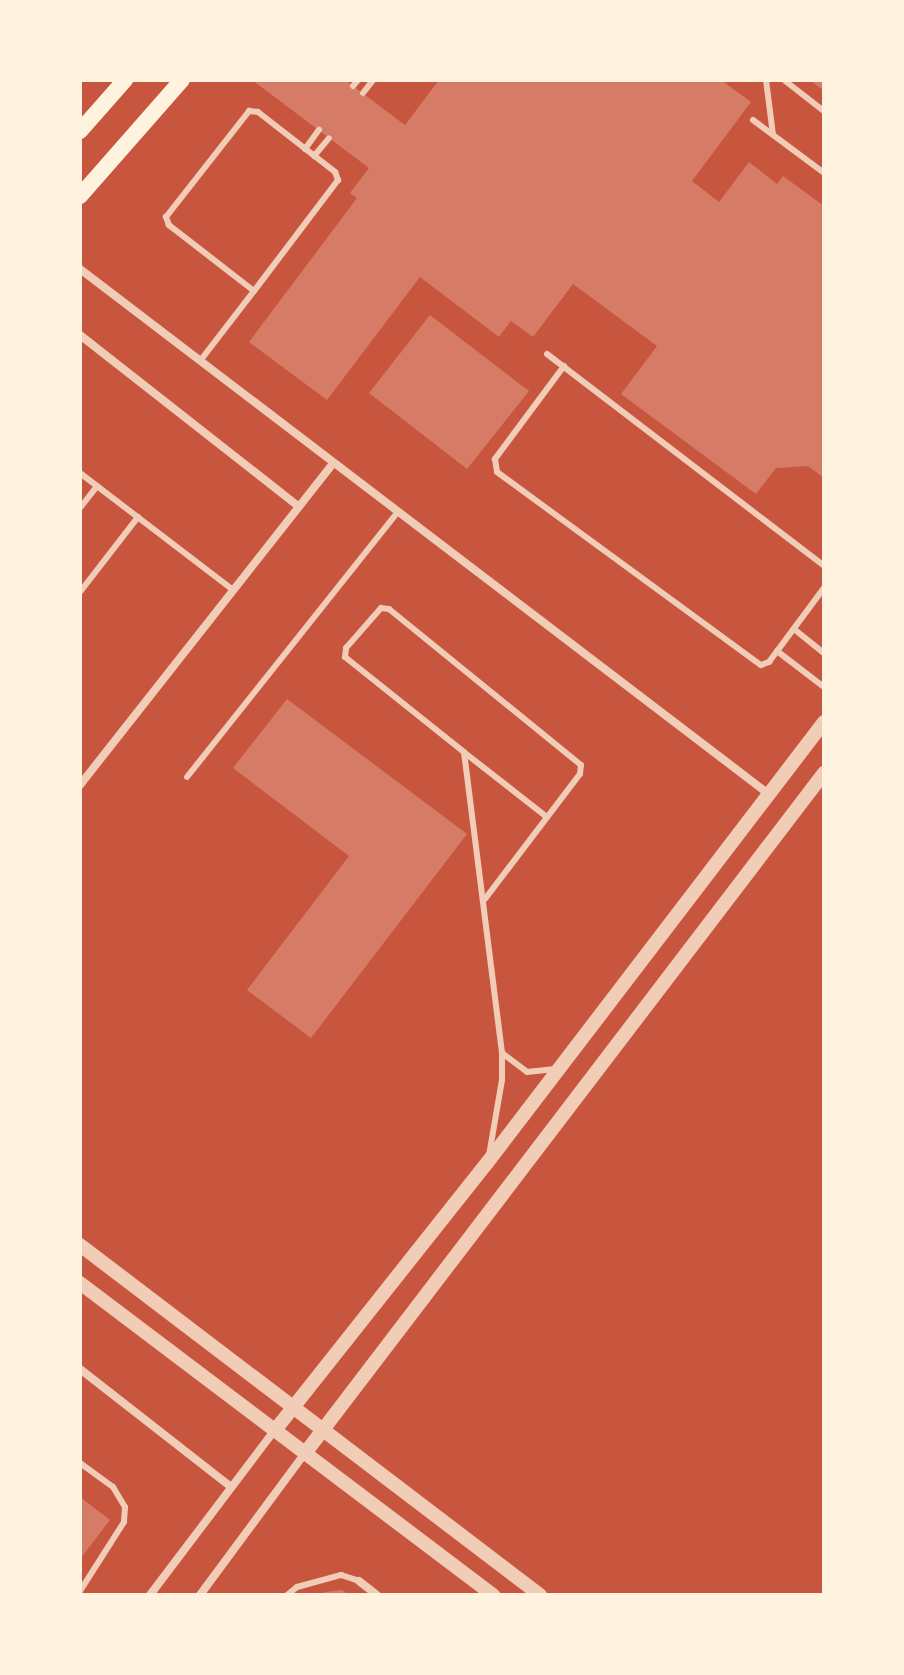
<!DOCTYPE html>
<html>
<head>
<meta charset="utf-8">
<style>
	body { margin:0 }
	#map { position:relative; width:904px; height:1675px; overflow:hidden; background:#c8553d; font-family:Helvetica,sans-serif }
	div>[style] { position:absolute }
	.building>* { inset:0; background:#d67c66 }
	.service>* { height:6px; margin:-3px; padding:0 3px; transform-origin:3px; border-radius:3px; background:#f1ccb7 }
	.minor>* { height:8px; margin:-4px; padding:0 4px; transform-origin:4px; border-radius:4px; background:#f1ccb7 }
	.tertiary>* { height:14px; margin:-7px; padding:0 7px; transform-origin:7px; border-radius:7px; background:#f1ccb7 }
	.secondary>* { height:16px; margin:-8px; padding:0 8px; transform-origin:8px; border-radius:8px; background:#fff3e0 }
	span { translate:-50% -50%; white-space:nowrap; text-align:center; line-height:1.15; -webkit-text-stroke:6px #fff3e0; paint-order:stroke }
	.frame { position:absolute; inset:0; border:82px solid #fff3e0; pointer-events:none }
</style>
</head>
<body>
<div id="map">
	<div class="building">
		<div style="clip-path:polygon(252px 80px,345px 80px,405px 125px,439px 80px,721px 80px,751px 102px,692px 181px,719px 202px,749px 162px,777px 184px,783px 176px,824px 206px,824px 478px,808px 466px,776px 468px,756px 494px,621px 394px,657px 346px,573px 284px,533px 337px,511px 321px,499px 337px,420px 277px,327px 400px,249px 342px,357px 198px,350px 193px,369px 168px)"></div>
		<div style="clip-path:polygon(810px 80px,824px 80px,824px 91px)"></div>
		<div style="clip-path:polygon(430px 315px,529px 391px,467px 469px,369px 393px)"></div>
		<div style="clip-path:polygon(287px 699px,467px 834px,311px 1038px,247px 990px,349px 856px,233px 768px)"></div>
		<div style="clip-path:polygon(80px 1497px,110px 1520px,80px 1559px)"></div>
		<div style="clip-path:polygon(342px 1590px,348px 1595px,323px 1595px,325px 1592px)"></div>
	</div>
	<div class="service">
		<div style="left:766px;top:80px;width:55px;rotate:82.7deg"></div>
		<div style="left:784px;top:80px;width:51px;rotate:37.8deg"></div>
		<div style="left:353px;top:86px;width:8px;rotate:-50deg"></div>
		<div style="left:363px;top:93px;width:16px;rotate:-52deg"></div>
		<div style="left:249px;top:111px;width:9px;rotate:6deg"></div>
		<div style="left:258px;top:112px;width:98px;rotate:37.9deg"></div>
		<div style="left:335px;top:172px;width:9px;rotate:69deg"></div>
		<div style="left:338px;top:180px;width:139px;rotate:127.1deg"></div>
		<div style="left:254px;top:291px;width:108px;rotate:-142.2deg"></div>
		<div style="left:169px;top:225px;width:9px;rotate:-111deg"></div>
		<div style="left:166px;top:217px;width:135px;rotate:-51.9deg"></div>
		<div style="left:753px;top:120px;width:89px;rotate:36.7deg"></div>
		<div style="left:305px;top:149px;width:24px;rotate:-54deg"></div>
		<div style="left:314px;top:156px;width:23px;rotate:-50deg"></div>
		<div style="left:547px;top:354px;width:349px;rotate:37.4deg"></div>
		<div style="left:200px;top:361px;width:88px;rotate:-52.4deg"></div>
		<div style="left:564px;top:366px;width:116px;rotate:126.6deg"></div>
		<div style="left:495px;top:459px;width:13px;rotate:81deg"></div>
		<div style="left:497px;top:472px;width:327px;rotate:36.2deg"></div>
		<div style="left:761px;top:665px;width:9px;rotate:-21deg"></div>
		<div style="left:769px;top:662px;width:92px;rotate:-53.4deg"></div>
		<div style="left:80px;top:473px;width:193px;rotate:37.4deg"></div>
		<div style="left:80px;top:508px;width:28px;rotate:-52deg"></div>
		<div style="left:80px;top:592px;width:95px;rotate:-52.3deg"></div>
		<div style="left:794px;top:629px;width:38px;rotate:39deg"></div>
		<div style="left:777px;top:651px;width:59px;rotate:37.5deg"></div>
		<div style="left:465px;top:753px;width:104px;rotate:38deg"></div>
		<div style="left:187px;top:777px;width:339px;rotate:-51.5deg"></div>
		<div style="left:485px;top:899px;width:157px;rotate:-52.8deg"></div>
		<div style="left:580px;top:774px;width:9px;rotate:-84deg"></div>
		<div style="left:581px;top:765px;width:247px;rotate:-140.9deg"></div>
		<div style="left:389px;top:609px;width:8px;rotate:-173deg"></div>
		<div style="left:381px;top:608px;width:53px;rotate:131.2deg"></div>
		<div style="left:346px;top:648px;width:9px;rotate:96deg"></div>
		<div style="left:345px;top:657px;width:152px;rotate:38.6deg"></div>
		<div style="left:464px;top:752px;width:303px;rotate:82.8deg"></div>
		<div style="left:502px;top:1053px;width:27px;rotate:90deg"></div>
		<div style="left:502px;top:1080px;width:76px;rotate:99.8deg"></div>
		<div style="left:502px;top:1053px;width:31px;rotate:37deg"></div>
		<div style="left:527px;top:1072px;width:28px;rotate:-6deg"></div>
		<div style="left:80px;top:1463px;width:41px;rotate:36deg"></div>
		<div style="left:113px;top:1487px;width:23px;rotate:59deg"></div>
		<div style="left:125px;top:1507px;width:15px;rotate:94deg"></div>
		<div style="left:124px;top:1522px;width:82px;rotate:122.5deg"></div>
		<div style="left:287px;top:1595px;width:13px;rotate:-39deg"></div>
		<div style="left:297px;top:1587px;width:46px;rotate:-15.3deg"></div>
		<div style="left:341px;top:1575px;width:19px;rotate:18deg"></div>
	</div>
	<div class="minor">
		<div style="left:80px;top:269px;width:868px;rotate:37.32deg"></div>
		<div style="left:80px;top:335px;width:278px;rotate:38.1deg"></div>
		<div style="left:80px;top:785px;width:410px;rotate:-51.8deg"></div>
		<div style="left:80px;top:1369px;width:192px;rotate:38deg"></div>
		<div style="left:359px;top:1581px;width:23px;rotate:38deg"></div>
		<div style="left:150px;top:1595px;width:207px;rotate:-52.9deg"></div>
		<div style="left:200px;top:1595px;width:178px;rotate:-53.5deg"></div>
	</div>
	<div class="tertiary">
		<div style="left:80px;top:1245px;width:578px;rotate:37.27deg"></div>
		<div style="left:80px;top:1283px;width:518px;rotate:37.07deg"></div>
		<div style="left:276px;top:1429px;width:340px;rotate:-51.6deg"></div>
		<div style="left:487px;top:1163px;width:555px;rotate:-52.61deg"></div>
		<div style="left:306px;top:1452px;width:854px;rotate:-52.66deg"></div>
	</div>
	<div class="secondary">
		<div style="left:80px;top:131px;width:68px;rotate:-48.6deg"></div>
		<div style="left:80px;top:196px;width:154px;rotate:-48.7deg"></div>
	</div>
	<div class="frame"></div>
</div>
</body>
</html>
